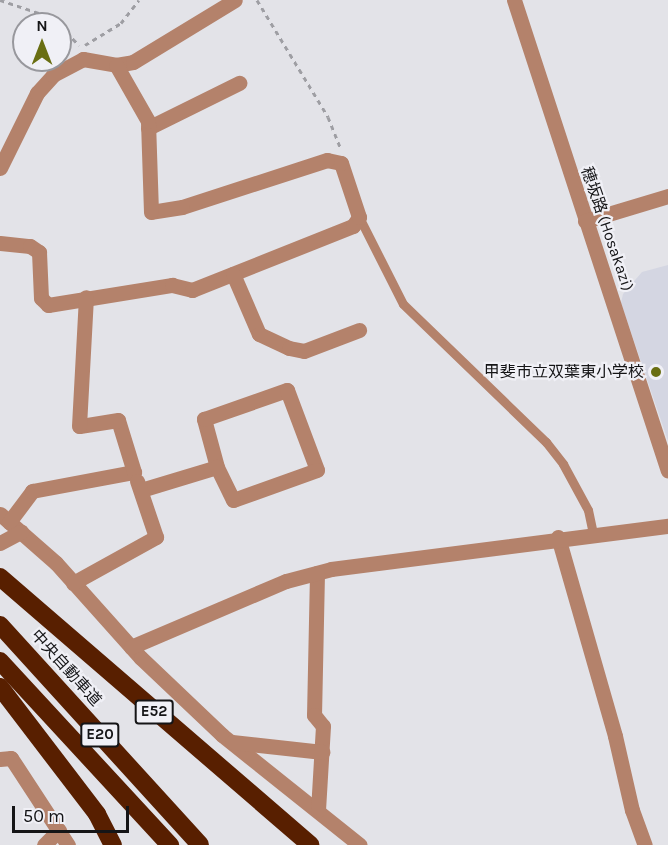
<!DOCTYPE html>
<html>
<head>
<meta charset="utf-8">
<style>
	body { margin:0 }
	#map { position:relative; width:668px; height:845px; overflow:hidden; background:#e3e3e8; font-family:Karla,"Noto Sans JP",sans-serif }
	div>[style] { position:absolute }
	.built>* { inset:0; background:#d4d6e2 }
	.path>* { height:3px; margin-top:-1.5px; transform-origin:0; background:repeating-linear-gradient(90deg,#9e9ea3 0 4.5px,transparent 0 9px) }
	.lane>* { height:9px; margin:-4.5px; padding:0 4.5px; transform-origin:4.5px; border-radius:4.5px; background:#b4826b }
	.street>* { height:15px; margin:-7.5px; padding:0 7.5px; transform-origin:7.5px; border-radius:7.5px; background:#b4826b }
	.highway>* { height:18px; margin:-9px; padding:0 9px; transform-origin:9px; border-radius:9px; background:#581f00 }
	.dots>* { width:16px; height:16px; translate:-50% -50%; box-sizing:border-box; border:3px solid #f0f0f6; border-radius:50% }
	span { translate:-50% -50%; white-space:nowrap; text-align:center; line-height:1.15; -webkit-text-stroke:4.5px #f0f0f6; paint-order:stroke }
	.shield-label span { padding:2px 4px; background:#f0f0f6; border:2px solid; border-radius:4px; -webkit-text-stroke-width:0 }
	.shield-label { font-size:15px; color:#151517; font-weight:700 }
	.street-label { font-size:16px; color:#151517 }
	.poi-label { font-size:16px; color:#151517 }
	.right { translate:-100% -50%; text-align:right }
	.north { position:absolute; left:12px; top:12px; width:60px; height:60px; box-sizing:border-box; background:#f0f0f6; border:2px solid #98989d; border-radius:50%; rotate:0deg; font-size:16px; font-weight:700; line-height:24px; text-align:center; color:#151517 }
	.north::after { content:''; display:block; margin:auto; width:21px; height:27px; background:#696e12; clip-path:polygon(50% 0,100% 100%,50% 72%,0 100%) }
	.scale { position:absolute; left:12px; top:806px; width:117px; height:27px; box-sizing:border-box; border:3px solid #151517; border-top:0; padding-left:8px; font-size:18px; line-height:21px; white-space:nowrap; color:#151517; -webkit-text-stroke:4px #f0f0f6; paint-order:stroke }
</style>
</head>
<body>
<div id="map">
	<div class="built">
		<div style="clip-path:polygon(668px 265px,668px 441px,621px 303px,623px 294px,642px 272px)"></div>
	</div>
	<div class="path">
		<div style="left:0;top:0;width:47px;rotate:18.4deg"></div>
		<div style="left:45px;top:15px;width:16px;rotate:35deg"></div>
		<div style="left:257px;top:0;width:137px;rotate:58.7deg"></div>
		<div style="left:328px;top:117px;width:35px;rotate:68deg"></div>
		<div style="left:60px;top:26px;width:27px;rotate:45deg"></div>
		<div style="left:85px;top:45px;width:42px;rotate:-31.4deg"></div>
		<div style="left:121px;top:23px;width:29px;rotate:-52deg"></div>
	</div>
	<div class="lane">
		<div style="left:359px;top:217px;width:97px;rotate:63.2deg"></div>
		<div style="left:403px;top:304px;width:199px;rotate:44deg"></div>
		<div style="left:546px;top:442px;width:28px;rotate:52deg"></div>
		<div style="left:563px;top:464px;width:52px;rotate:61.5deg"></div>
		<div style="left:588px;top:510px;width:25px;rotate:78deg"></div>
	</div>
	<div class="street">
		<div style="left:514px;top:0;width:495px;rotate:71.9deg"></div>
		<div style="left:148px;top:128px;width:102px;rotate:-26.3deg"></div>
		<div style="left:0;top:168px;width:84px;rotate:-63.7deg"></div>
		<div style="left:37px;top:93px;width:24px;rotate:-48deg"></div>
		<div style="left:53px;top:75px;width:34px;rotate:-28deg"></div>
		<div style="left:83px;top:59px;width:34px;rotate:10deg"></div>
		<div style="left:116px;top:65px;width:17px;rotate:-10deg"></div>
		<div style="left:133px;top:62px;width:119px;rotate:-31.3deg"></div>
		<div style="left:585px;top:221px;width:87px;rotate:-16.8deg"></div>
		<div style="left:0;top:243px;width:30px;rotate:6deg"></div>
		<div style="left:30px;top:246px;width:11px;rotate:34deg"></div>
		<div style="left:39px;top:252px;width:46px;rotate:87.5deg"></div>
		<div style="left:41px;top:298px;width:10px;rotate:45deg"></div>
		<div style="left:48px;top:305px;width:126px;rotate:-9.2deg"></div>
		<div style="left:172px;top:285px;width:21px;rotate:14deg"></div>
		<div style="left:192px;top:290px;width:173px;rotate:-21.7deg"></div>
		<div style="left:353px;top:226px;width:11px;rotate:-56deg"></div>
		<div style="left:359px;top:217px;width:57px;rotate:-108.4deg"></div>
		<div style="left:341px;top:163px;width:14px;rotate:-168deg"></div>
		<div style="left:327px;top:160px;width:152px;rotate:162deg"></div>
		<div style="left:182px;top:207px;width:31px;rotate:171deg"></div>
		<div style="left:151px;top:212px;width:91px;rotate:-91.9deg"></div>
		<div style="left:148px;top:121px;width:64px;rotate:-119.7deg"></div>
		<div style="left:233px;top:274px;width:65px;rotate:66.6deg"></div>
		<div style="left:259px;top:334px;width:33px;rotate:25deg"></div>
		<div style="left:289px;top:348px;width:15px;rotate:11deg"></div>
		<div style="left:304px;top:351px;width:59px;rotate:-20.9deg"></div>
		<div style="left:141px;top:490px;width:79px;rotate:-16.8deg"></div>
		<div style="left:217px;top:467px;width:50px;rotate:-105.2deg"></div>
		<div style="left:204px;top:419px;width:88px;rotate:-19.3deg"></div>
		<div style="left:287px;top:390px;width:85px;rotate:69.4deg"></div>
		<div style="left:317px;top:470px;width:89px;rotate:160.3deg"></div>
		<div style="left:233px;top:500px;width:37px;rotate:-116deg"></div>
		<div style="left:0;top:514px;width:74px;rotate:41.2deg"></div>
		<div style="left:56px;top:563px;width:127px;rotate:48.2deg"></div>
		<div style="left:141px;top:658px;width:112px;rotate:43.5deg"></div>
		<div style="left:222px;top:735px;width:176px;rotate:38.6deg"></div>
		<div style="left:9px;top:522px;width:39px;rotate:-53deg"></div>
		<div style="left:32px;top:491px;width:104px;rotate:-10.6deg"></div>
		<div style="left:134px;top:472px;width:54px;rotate:-107.1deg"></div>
		<div style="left:118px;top:420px;width:39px;rotate:171deg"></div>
		<div style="left:79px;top:426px;width:129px;rotate:-86.9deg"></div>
		<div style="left:558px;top:537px;width:207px;rotate:74deg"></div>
		<div style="left:615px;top:736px;width:76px;rotate:77.1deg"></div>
		<div style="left:632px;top:810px;width:37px;rotate:70deg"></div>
		<div style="left:0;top:543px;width:24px;rotate:-28deg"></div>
		<div style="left:317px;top:573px;width:142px;rotate:91.2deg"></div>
		<div style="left:314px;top:715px;width:14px;rotate:51deg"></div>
		<div style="left:323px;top:726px;width:84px;rotate:93.4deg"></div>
		<div style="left:73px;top:583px;width:95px;rotate:-29deg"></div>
		<div style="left:156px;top:537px;width:59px;rotate:-108.7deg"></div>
		<div style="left:131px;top:647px;width:168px;rotate:-23.1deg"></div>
		<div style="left:286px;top:581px;width:47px;rotate:-14.9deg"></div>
		<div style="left:331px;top:569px;width:340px;rotate:-7.3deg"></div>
		<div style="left:232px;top:742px;width:91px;rotate:6.3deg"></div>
		<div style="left:0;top:759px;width:11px;rotate:-5deg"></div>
		<div style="left:11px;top:758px;width:104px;rotate:56.8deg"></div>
		<div style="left:44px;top:845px;width:21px;rotate:-45deg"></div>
	</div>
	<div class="highway">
		<div style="left:0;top:577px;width:410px;rotate:40.8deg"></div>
		<div style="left:0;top:625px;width:297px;rotate:47.7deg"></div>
		<div style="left:0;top:661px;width:251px;rotate:47.3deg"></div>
		<div style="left:0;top:687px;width:160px;rotate:52.6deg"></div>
		<div style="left:97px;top:814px;width:35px;rotate:63deg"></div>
	</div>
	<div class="dots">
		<div style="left:656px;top:372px;background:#696e12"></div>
	</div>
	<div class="shield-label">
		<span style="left:154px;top:712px">E52</span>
		<span style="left:100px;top:735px">E20</span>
	</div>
	<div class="street-label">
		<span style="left:607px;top:229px;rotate:71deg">穂坂路 (Hosakazi)</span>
		<span style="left:66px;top:668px;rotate:48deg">中央自動車道</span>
	</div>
	<div class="poi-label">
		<span class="right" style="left:644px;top:372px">甲斐市立双葉東小学校</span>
	</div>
	<div class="north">N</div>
	<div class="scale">50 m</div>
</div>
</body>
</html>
